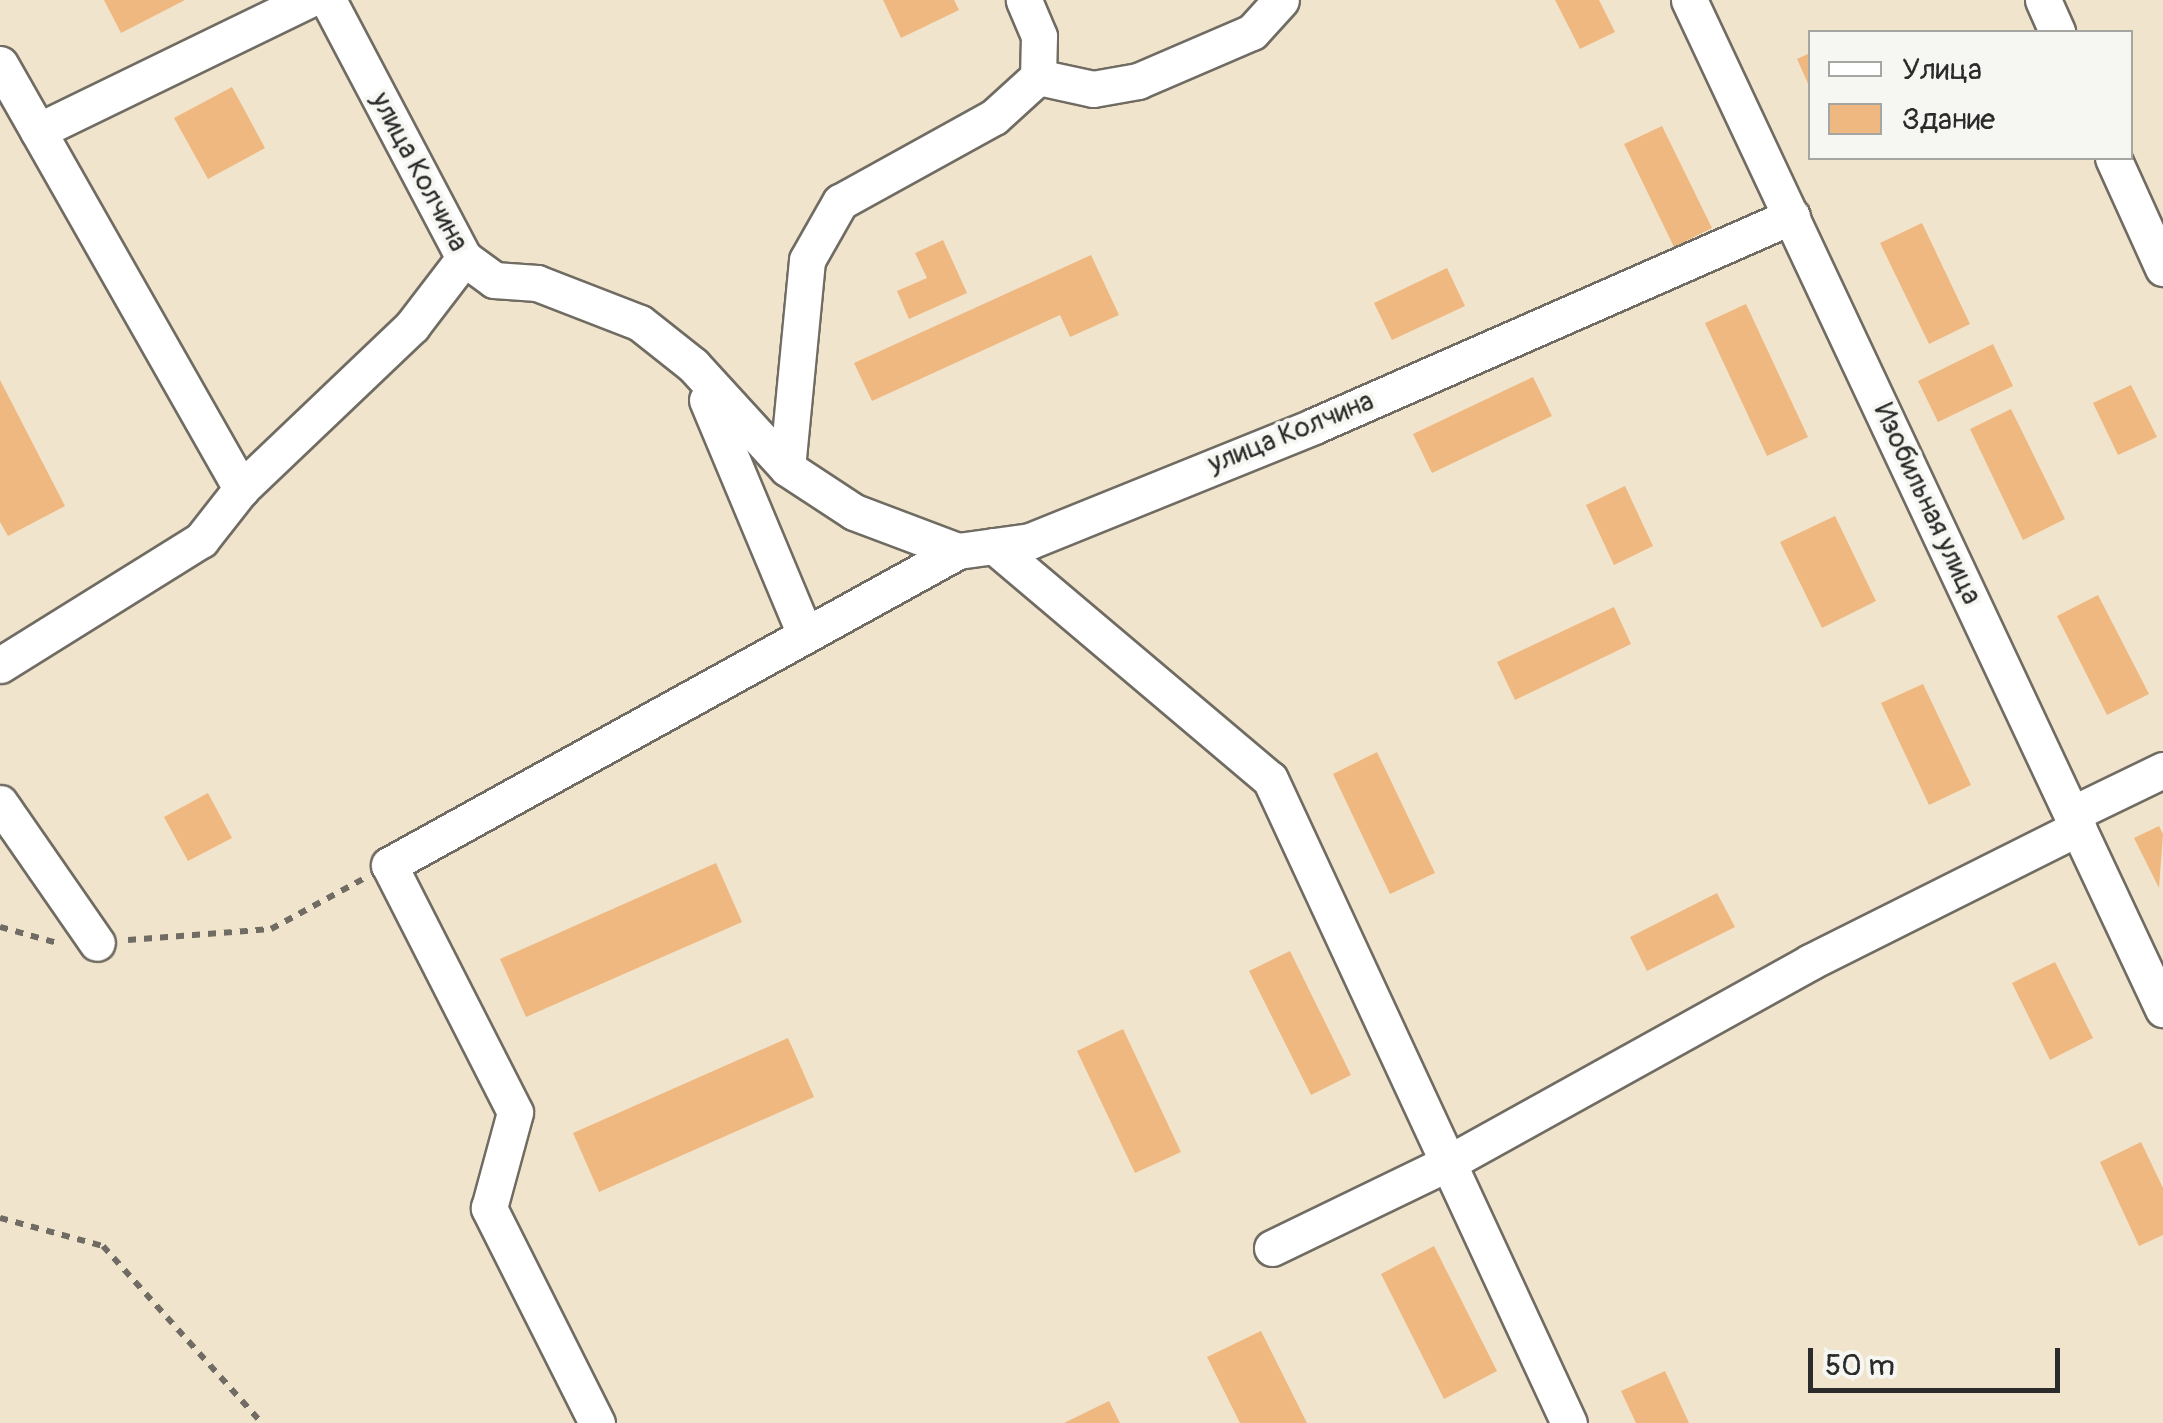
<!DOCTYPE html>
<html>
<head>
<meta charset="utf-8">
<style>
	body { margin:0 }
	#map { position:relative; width:2163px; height:1423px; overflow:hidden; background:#f1e4cc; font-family:Pangolin,sans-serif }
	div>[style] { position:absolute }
	.building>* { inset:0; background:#efb880 }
	.path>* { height:6px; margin-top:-3px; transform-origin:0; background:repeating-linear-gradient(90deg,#706c63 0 8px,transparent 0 16px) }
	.roads { filter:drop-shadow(2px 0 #706c63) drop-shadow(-2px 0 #706c63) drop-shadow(0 2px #706c63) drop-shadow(0 -2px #706c63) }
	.minor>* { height:35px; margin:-17.5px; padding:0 17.5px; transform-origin:17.5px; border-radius:17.5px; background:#fff }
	span { translate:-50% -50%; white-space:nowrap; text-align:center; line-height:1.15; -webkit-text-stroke:8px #f6f6f2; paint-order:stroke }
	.street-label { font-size:28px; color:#2b2b2b }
	.legend { position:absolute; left:1808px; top:30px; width:325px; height:130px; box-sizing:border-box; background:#f6f6f2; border:2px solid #a5a5a2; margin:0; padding:12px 18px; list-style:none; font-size:30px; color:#2b2b2b }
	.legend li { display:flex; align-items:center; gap:20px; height:50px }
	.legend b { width:50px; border:2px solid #a5a5a2 }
	.scale { position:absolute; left:1808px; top:1348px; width:252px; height:45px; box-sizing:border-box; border:5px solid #2b2b2b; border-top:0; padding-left:12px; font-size:30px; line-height:35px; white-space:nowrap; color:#2b2b2b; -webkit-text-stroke:8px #f6f6f2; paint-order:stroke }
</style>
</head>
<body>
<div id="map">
	<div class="building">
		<div style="clip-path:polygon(104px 0,185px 0,121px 33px)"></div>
		<div style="clip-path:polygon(883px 0,954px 0,959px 10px,901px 38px)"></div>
		<div style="clip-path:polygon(1555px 0,1599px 0,1615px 32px,1580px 49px)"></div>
		<div style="clip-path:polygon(1810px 53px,1810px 88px,1797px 59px)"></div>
		<div style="clip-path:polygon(232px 87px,265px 148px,208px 179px,174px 118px)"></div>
		<div style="clip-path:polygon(1662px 126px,1712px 228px,1674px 247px,1624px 144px)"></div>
		<div style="clip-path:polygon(1922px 223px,1970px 324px,1929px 344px,1880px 243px)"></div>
		<div style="clip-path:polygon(943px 240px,967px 293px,909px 319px,897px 291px,927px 278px,915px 253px)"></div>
		<div style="clip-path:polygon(1091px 255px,1119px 315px,1070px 337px,1060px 315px,872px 401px,854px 363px)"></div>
		<div style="clip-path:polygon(1447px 268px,1465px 306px,1392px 340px,1374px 303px)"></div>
		<div style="clip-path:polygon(1746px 304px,1808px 437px,1767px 456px,1705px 323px)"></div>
		<div style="clip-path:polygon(1993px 344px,2013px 386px,1938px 422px,1918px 381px)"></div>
		<div style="clip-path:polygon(1533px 377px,1552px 416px,1432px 473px,1413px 434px)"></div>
		<div style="clip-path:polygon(0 380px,65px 506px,8px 536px,0 522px)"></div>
		<div style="clip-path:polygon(2131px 385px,2157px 437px,2118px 455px,2093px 403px)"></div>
		<div style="clip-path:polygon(2011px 409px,2065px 519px,2023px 540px,1970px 429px)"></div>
		<div style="clip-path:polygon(1625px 486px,1653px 546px,1614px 565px,1586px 505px)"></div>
		<div style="clip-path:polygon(1835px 516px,1876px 601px,1822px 628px,1780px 542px)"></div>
		<div style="clip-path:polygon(2098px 595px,2149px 694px,2107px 715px,2057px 616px)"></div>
		<div style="clip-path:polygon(1614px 607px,1631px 644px,1515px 700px,1497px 662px)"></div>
		<div style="clip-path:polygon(1923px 684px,1971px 785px,1929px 805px,1881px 703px)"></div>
		<div style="clip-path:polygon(1377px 752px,1435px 873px,1390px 894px,1333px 774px)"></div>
		<div style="clip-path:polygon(208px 793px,232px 838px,188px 861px,164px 817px)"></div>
		<div style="clip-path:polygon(2159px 826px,2163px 834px,2159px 888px,2134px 838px)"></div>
		<div style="clip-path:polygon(716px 863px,742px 922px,526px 1017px,500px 959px)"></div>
		<div style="clip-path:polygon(1717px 893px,1735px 927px,1647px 971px,1630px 937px)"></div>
		<div style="clip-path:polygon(1290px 951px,1351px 1075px,1311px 1095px,1249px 971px)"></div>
		<div style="clip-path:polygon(2055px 962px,2093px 1038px,2050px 1060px,2012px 983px)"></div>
		<div style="clip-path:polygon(1123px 1029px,1181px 1152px,1135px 1173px,1077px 1051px)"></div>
		<div style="clip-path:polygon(788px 1038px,814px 1097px,599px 1192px,573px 1133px)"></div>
		<div style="clip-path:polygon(2141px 1142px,2163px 1188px,2163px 1235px,2139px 1246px,2100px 1162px)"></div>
		<div style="clip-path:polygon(1434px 1246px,1497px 1371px,1444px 1399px,1381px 1274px)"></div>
		<div style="clip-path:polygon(1261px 1331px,1307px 1423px,1240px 1423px,1207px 1357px)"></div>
		<div style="clip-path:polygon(1665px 1371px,1689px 1423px,1636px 1423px,1621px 1391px)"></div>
		<div style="clip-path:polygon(1109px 1401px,1120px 1423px,1064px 1423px)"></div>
	</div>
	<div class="path">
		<div style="left:0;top:927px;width:59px;rotate:15.7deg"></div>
		<div style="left:128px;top:940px;width:143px;rotate:-4.4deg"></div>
		<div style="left:271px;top:929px;width:105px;rotate:-28.5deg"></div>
		<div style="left:0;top:1218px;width:107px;rotate:15.2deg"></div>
		<div style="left:103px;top:1246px;width:238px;rotate:48.1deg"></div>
	</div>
	<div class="roads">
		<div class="minor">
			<div style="left:328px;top:0;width:292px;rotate:62.2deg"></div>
			<div style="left:464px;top:258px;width:37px;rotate:36deg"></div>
			<div style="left:494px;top:280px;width:43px;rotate:4deg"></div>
			<div style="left:537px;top:283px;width:110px;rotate:21.2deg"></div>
			<div style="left:640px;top:323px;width:68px;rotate:38.4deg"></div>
			<div style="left:693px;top:365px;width:139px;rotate:47.6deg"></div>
			<div style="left:787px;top:468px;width:80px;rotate:33.3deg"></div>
			<div style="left:854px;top:512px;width:111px;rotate:20.6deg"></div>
			<div style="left:958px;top:551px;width:73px;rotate:-7.9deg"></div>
			<div style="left:1030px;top:541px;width:306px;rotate:-22deg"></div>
			<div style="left:1314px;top:426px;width:522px;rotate:-23.72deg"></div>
			<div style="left:1689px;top:0;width:1115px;rotate:64.84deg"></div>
			<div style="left:2043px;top:0;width:35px;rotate:66deg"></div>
			<div style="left:0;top:64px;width:489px;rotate:60.4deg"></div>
			<div style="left:1038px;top:77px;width:56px;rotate:12.3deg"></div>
			<div style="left:1093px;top:89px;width:46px;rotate:-10.1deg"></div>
			<div style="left:1138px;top:81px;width:124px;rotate:-23.3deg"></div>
			<div style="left:1252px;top:32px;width:43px;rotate:-47.8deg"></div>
			<div style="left:38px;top:131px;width:300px;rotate:-25.9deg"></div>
			<div style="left:2113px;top:158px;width:121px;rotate:65.6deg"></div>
			<div style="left:707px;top:400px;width:254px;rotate:67.3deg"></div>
			<div style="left:787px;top:468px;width:209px;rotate:-84.5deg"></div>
			<div style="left:807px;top:260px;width:67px;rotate:-60.4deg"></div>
			<div style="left:840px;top:202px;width:176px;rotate:-28.9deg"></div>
			<div style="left:994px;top:117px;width:59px;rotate:-42.3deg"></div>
			<div style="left:1038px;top:77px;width:41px;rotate:-88.6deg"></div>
			<div style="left:1039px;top:36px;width:39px;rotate:-113deg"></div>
			<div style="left:994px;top:546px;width:361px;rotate:40.2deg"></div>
			<div style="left:1270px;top:779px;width:710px;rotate:65.1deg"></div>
			<div style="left:0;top:665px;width:237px;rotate:-31.9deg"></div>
			<div style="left:201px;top:540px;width:65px;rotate:-51.9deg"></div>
			<div style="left:241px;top:489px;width:236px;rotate:-43.6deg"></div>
			<div style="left:412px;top:326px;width:86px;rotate:-52.6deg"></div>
			<div style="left:0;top:803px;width:170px;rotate:55.3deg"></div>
			<div style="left:2072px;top:814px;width:101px;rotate:-25.8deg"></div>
			<div style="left:1272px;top:1248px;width:195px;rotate:-25.8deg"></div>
			<div style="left:1448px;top:1163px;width:414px;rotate:-29deg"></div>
			<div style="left:1810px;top:962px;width:300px;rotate:-26.6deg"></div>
			<div style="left:597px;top:1423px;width:241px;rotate:-116.7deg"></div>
			<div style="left:489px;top:1208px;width:99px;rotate:-74.8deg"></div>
			<div style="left:515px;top:1112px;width:277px;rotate:-117deg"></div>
			<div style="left:389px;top:865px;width:650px;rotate:-28.89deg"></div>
		</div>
	</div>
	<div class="street-label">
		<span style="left:419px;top:172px;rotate:62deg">улица Колчина</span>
		<span style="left:1291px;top:433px;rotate:-22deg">улица Колчина</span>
		<span style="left:1927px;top:504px;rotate:65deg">Изобильная улица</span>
	</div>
	<ul class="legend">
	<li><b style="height:12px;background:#fff"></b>Улица</li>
	<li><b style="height:28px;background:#efb880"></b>Здание</li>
	</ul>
	<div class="scale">50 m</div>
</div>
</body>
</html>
